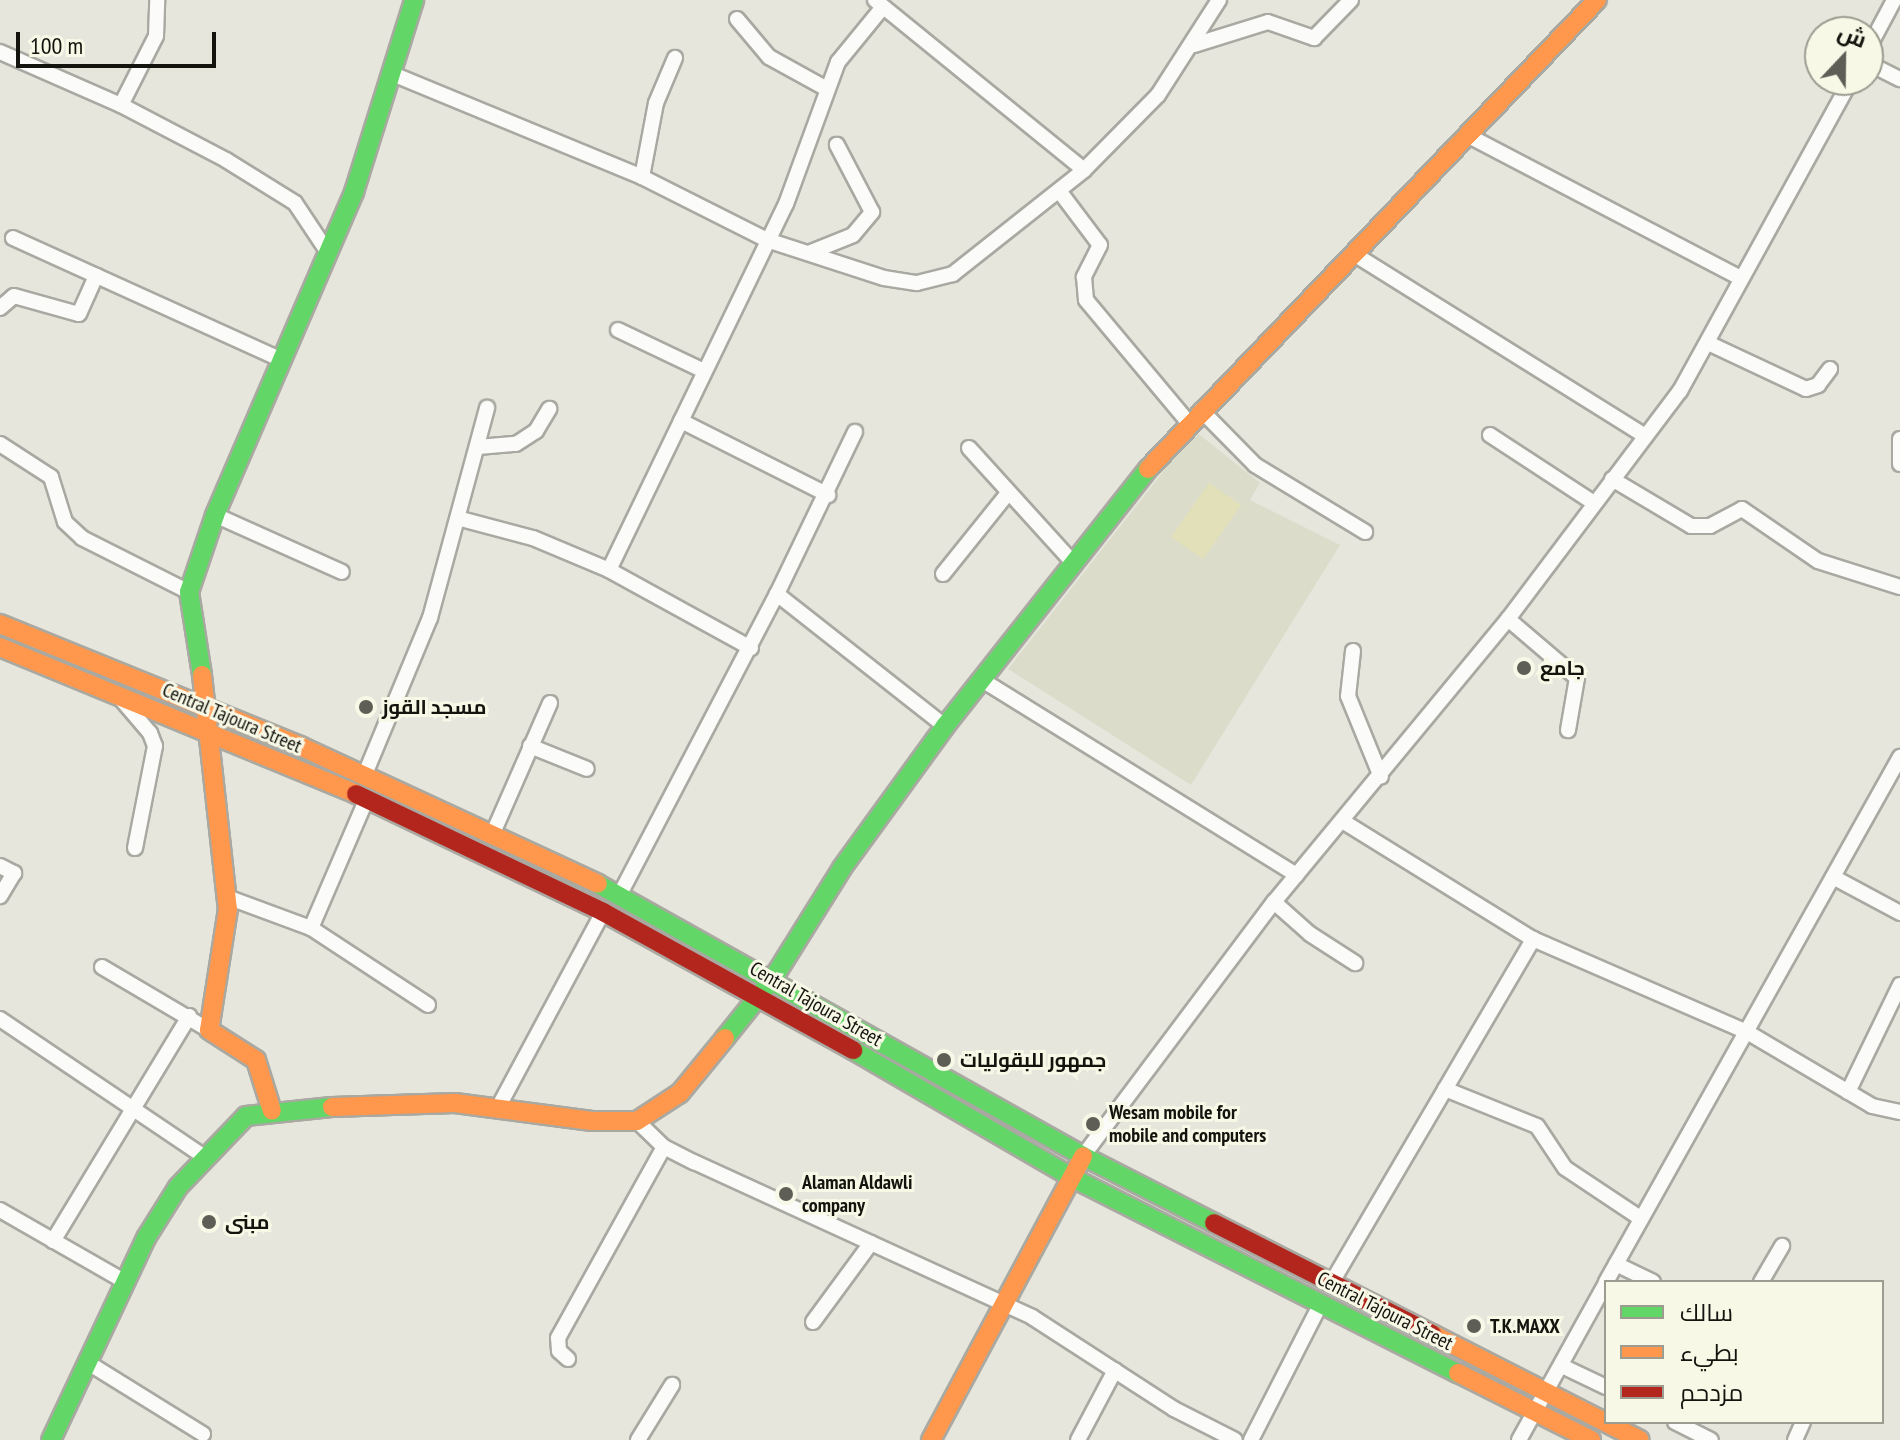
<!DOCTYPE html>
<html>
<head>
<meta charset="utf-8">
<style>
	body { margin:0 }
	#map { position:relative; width:1900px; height:1440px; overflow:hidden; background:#e6e6dd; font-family:"PT Sans Narrow",Cairo,sans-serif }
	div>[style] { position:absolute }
	.built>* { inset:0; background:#dcdccb }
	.green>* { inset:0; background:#e1e0b8 }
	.roads { filter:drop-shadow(2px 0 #a9a9a2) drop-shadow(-2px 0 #a9a9a2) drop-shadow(0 2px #a9a9a2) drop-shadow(0 -2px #a9a9a2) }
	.street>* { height:14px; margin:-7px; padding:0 7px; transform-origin:7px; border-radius:7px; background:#fbfbfa }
	.fast>* { height:18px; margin:-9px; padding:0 9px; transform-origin:9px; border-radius:9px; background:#63d668 }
	.slow>* { height:18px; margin:-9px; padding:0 9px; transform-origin:9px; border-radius:9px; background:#ff974d }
	.jam>* { height:18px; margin:-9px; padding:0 9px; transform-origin:9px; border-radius:9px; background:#b3261e }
	.dots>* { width:22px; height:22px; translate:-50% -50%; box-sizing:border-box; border:4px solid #f7f8e6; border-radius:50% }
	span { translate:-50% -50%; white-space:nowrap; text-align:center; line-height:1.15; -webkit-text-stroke:6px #f7f8e6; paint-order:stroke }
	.poi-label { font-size:20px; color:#14140e; font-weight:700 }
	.left { translate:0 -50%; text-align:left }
	.street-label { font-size:20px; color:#14140e }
	.legend { position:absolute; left:1604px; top:1280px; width:280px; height:144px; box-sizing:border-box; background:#f7f8e6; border:2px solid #9c9d90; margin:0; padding:10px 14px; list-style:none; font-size:24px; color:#14140e }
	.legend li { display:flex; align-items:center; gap:16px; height:40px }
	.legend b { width:40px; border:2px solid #9c9d90 }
	.north { position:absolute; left:1804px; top:16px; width:80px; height:80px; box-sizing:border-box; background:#f7f8e6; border:2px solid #9c9d90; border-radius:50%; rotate:22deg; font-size:22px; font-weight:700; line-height:32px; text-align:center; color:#14140e }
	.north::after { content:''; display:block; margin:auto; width:28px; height:36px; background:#5e5e56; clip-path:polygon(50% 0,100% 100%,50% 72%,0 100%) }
	.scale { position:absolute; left:16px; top:32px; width:200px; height:36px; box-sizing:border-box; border:4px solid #14140e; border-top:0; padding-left:10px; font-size:24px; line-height:28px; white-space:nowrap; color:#14140e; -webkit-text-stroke:6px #f7f8e6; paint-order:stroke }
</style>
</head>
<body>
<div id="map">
	<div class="built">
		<div style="clip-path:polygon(1195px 431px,1260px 483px,1250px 500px,1340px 545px,1191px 785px,1008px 669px)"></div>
	</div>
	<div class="green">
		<div style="clip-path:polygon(1209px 483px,1241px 505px,1203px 559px,1171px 537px)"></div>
	</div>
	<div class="roads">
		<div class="street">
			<div style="left:875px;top:0;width:269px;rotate:39.1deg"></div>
			<div style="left:737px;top:19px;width:50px;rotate:49.9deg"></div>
			<div style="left:769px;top:57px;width:66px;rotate:28.9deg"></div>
			<div style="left:1194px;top:45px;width:77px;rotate:-17.3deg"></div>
			<div style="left:1268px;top:22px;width:49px;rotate:19.2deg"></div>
			<div style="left:1314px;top:38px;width:53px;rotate:-45.8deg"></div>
			<div style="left:1868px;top:49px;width:55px;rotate:-62deg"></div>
			<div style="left:0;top:52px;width:132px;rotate:23.7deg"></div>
			<div style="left:121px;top:105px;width:119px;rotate:27.6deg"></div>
			<div style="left:226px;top:160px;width:81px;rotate:31.9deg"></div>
			<div style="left:295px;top:203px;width:61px;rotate:56.3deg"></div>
			<div style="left:1868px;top:63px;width:36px;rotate:27deg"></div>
			<div style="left:390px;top:73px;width:273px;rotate:22.4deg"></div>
			<div style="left:642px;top:177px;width:140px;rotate:26.7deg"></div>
			<div style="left:767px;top:240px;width:123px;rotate:18deg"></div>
			<div style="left:884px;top:278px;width:33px;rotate:9deg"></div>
			<div style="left:917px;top:283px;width:37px;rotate:-14deg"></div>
			<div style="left:953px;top:274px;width:167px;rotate:-38.4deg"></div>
			<div style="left:1084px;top:170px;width:105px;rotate:-45.4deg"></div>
			<div style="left:1158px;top:95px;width:113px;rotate:-57.3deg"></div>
			<div style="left:121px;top:105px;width:77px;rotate:-63.1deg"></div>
			<div style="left:156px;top:36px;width:36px;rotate:-88deg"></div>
			<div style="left:1467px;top:135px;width:307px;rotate:27.6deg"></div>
			<div style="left:642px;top:177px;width:75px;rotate:-79.3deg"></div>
			<div style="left:656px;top:103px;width:49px;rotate:-67.1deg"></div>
			<div style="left:1060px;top:192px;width:66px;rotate:53deg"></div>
			<div style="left:1100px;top:245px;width:36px;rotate:117deg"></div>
			<div style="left:1084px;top:277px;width:23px;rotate:85deg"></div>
			<div style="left:1086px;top:300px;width:160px;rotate:50.1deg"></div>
			<div style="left:13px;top:238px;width:295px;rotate:24.4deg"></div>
			<div style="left:811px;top:252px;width:45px;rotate:-22deg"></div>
			<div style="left:853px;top:235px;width:30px;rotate:-50deg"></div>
			<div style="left:872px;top:212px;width:76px;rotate:-117.6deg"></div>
			<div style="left:1354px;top:254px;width:343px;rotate:32deg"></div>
			<div style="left:0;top:308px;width:18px;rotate:-41deg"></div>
			<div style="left:14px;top:296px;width:67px;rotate:15.5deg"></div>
			<div style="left:79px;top:314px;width:42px;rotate:-65.9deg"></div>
			<div style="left:618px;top:330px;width:93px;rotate:25.5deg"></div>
			<div style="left:1708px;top:343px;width:108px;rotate:25.1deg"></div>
			<div style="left:1806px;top:389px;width:13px;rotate:-18deg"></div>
			<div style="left:1818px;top:385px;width:20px;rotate:-53deg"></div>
			<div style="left:1201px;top:410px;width:77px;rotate:45.5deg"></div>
			<div style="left:1255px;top:465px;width:129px;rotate:31.3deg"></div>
			<div style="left:681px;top:421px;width:165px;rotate:26.7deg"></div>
			<div style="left:1490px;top:435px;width:124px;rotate:33.2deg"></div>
			<div style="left:1900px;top:439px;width:25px;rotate:90deg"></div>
			<div style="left:0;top:444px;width:61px;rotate:32.9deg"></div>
			<div style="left:51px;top:477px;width:47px;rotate:72.7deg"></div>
			<div style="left:65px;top:522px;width:23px;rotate:43deg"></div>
			<div style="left:82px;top:538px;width:120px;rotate:26.8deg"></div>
			<div style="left:478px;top:447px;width:38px;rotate:-5deg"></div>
			<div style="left:516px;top:444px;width:24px;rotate:-33deg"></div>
			<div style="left:536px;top:431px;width:26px;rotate:-59deg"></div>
			<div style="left:969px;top:448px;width:156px;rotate:47.8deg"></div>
			<div style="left:1612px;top:479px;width:92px;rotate:30.7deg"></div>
			<div style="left:1691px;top:526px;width:19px"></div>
			<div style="left:1710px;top:526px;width:36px;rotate:-28deg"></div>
			<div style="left:1742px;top:509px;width:92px;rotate:34.4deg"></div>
			<div style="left:1818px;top:561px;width:86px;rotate:17.6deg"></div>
			<div style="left:215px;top:515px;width:139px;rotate:24.2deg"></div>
			<div style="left:461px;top:519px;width:74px;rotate:14.8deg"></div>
			<div style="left:533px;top:538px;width:82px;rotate:22.8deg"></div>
			<div style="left:609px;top:570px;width:162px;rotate:28.8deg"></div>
			<div style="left:609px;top:570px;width:407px;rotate:-64.2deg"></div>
			<div style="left:786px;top:204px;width:151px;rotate:-69.9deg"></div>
			<div style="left:838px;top:62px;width:71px;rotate:-50.7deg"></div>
			<div style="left:943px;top:574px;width:105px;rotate:-51.2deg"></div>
			<div style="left:777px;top:594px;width:180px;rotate:-64.3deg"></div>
			<div style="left:1508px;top:619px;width:91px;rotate:40.5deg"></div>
			<div style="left:1577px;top:678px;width:53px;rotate:99.8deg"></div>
			<div style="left:1353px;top:651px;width:45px;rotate:96.3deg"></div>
			<div style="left:1348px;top:696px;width:87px;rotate:67.8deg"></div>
			<div style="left:982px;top:680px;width:370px;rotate:31.8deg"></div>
			<div style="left:121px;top:699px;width:45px;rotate:49.5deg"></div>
			<div style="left:150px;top:733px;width:14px;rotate:69deg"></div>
			<div style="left:155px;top:746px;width:104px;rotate:101.1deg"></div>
			<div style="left:530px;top:746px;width:61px;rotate:22deg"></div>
			<div style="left:365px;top:774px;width:169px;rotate:-67.4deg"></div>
			<div style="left:430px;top:618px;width:218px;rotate:-74.8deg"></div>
			<div style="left:1344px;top:822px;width:222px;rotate:31.8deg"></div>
			<div style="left:1533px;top:939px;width:233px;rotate:23.5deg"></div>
			<div style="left:1747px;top:1032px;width:145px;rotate:30.6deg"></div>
			<div style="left:1872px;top:1106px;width:29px;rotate:12deg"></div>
			<div style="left:493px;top:833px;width:142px;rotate:-66.3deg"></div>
			<div style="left:0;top:866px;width:16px;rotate:27deg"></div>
			<div style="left:14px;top:873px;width:27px;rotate:121deg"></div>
			<div style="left:1833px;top:877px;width:76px;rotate:28.2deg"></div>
			<div style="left:620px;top:894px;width:339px;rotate:-62.4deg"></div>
			<div style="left:777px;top:594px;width:214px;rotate:38.2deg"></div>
			<div style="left:227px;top:897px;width:90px;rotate:20.3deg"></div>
			<div style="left:311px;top:928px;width:140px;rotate:33.3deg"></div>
			<div style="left:1274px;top:902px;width:48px;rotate:41.6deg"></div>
			<div style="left:1310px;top:934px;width:54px;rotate:32.8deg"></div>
			<div style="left:311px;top:928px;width:139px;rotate:-66.7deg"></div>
			<div style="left:102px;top:967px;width:124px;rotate:30.5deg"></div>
			<div style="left:0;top:1019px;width:245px;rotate:34deg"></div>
			<div style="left:1445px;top:1089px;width:99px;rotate:21.9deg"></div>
			<div style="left:1537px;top:1126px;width:50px;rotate:56.3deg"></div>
			<div style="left:1565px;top:1168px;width:90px;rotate:33.7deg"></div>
			<div style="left:1848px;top:1092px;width:119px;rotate:-64.1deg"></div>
			<div style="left:499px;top:1106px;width:220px;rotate:-61.8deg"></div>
			<div style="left:637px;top:1121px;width:37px;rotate:44deg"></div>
			<div style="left:664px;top:1147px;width:34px;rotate:27deg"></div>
			<div style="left:694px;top:1162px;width:372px;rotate:24.6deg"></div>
			<div style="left:1032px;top:1317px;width:169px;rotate:32.9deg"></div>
			<div style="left:1174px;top:1409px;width:68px;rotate:26.9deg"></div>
			<div style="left:1083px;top:1156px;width:318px;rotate:-53.1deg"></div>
			<div style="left:1274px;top:902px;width:367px;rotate:-50.4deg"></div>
			<div style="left:1508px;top:619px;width:286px;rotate:-53deg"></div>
			<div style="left:1680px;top:391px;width:355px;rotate:-61.2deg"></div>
			<div style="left:0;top:1210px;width:143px;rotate:29.8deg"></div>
			<div style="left:53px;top:1241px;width:263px;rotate:-58.8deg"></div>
			<div style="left:1616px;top:1264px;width:41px;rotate:25.9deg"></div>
			<div style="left:1332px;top:1282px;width:398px;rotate:-59.6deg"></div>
			<div style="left:1606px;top:1282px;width:602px;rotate:-60.75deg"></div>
			<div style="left:1761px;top:1282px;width:42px;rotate:-59.7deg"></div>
			<div style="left:813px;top:1322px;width:98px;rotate:-53.7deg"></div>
			<div style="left:568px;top:1359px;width:12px;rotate:-138deg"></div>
			<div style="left:559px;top:1351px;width:13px;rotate:-94deg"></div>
			<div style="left:558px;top:1338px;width:218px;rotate:-61deg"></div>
			<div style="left:90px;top:1364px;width:133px;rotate:31.8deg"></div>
			<div style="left:1562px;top:1366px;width:49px;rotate:25.5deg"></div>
			<div style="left:1675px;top:1422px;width:40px;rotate:26.6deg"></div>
			<div style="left:638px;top:1440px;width:65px;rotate:-58.3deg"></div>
			<div style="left:1078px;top:1440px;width:79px;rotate:-62.1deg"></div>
			<div style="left:1251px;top:1440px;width:154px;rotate:-62.9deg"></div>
			<div style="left:1519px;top:1440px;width:179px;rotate:-61deg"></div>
			<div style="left:1795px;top:1440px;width:20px;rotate:-66deg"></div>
		</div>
		<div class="fast">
			<div style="left:202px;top:675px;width:84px;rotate:-98.9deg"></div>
			<div style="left:189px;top:592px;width:81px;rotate:-71.3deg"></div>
			<div style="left:215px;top:515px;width:352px;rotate:-66.7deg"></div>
			<div style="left:354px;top:192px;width:201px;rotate:-72.6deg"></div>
			<div style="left:598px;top:884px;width:556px;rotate:29.28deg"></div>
			<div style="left:1083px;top:1156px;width:147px;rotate:27.1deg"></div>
			<div style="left:725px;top:1038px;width:78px;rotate:-51.2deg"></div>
			<div style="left:774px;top:977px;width:128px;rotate:-58deg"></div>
			<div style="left:842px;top:868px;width:175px;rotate:-54deg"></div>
			<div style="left:945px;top:726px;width:328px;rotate:-51.7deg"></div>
			<div style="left:853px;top:1050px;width:252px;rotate:30.2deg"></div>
			<div style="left:1071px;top:1177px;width:434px;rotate:26.9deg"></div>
			<div style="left:51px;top:1440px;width:223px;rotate:-64.8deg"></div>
			<div style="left:146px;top:1238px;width:60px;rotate:-57.9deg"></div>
			<div style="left:178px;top:1187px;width:98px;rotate:-46.2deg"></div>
			<div style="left:246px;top:1116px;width:86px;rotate:-6deg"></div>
		</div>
		<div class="slow">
			<div style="left:1148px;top:469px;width:649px;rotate:-46.25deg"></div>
			<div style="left:0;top:624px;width:324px;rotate:22.1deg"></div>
			<div style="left:300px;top:746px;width:328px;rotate:24.8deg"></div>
			<div style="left:0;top:647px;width:385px;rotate:22.4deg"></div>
			<div style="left:202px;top:675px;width:235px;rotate:83.7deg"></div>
			<div style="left:228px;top:909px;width:122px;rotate:98.9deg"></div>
			<div style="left:209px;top:1030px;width:56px;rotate:32.6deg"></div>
			<div style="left:256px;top:1060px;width:53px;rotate:72.6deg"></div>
			<div style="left:332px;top:1107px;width:123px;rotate:-1.9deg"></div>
			<div style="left:455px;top:1103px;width:138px;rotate:7.5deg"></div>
			<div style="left:592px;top:1121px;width:45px"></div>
			<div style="left:637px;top:1121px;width:51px;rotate:-33.1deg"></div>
			<div style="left:680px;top:1093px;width:71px;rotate:-50.7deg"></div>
			<div style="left:1432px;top:1334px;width:233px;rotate:27deg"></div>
			<div style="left:1458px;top:1373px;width:149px;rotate:26.7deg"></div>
			<div style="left:931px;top:1440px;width:322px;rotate:-61.8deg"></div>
		</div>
		<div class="jam">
			<div style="left:356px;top:794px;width:274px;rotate:25.5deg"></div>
			<div style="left:603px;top:912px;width:286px;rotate:28.9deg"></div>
			<div style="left:1214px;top:1223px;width:245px;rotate:27deg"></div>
		</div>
	</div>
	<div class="dots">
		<div style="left:1524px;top:668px;background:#5e5e56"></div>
		<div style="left:366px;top:707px;background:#5e5e56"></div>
		<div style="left:944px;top:1060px;background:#5e5e56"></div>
		<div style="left:1093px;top:1124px;background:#5e5e56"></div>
		<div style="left:786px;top:1194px;background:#5e5e56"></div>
		<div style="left:209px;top:1222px;background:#5e5e56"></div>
		<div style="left:1474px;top:1326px;background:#5e5e56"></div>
	</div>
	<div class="poi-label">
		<span class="left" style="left:1540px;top:668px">جامع</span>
		<span class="left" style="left:382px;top:707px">مسجد القوز</span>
		<span class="left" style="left:960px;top:1060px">جمهور للبقوليات</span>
		<span class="left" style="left:1109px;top:1124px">Wesam mobile for<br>mobile and computers</span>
		<span class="left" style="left:802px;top:1194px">Alaman Aldawli<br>company</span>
		<span class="left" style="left:225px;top:1222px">مبنى</span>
		<span class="left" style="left:1490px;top:1326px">T.K.MAXX</span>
	</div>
	<div class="street-label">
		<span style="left:232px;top:718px;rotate:23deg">Central Tajoura Street</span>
		<span style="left:816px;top:1004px;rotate:30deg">Central Tajoura Street</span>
		<span style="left:1385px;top:1311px;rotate:27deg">Central Tajoura Street</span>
	</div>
	<ul class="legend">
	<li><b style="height:10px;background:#63d668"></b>سالك</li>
	<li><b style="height:10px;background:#ff974d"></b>بطيء</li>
	<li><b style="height:10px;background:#b3261e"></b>مزدحم</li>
	</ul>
	<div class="north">ش</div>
	<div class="scale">100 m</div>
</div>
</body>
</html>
